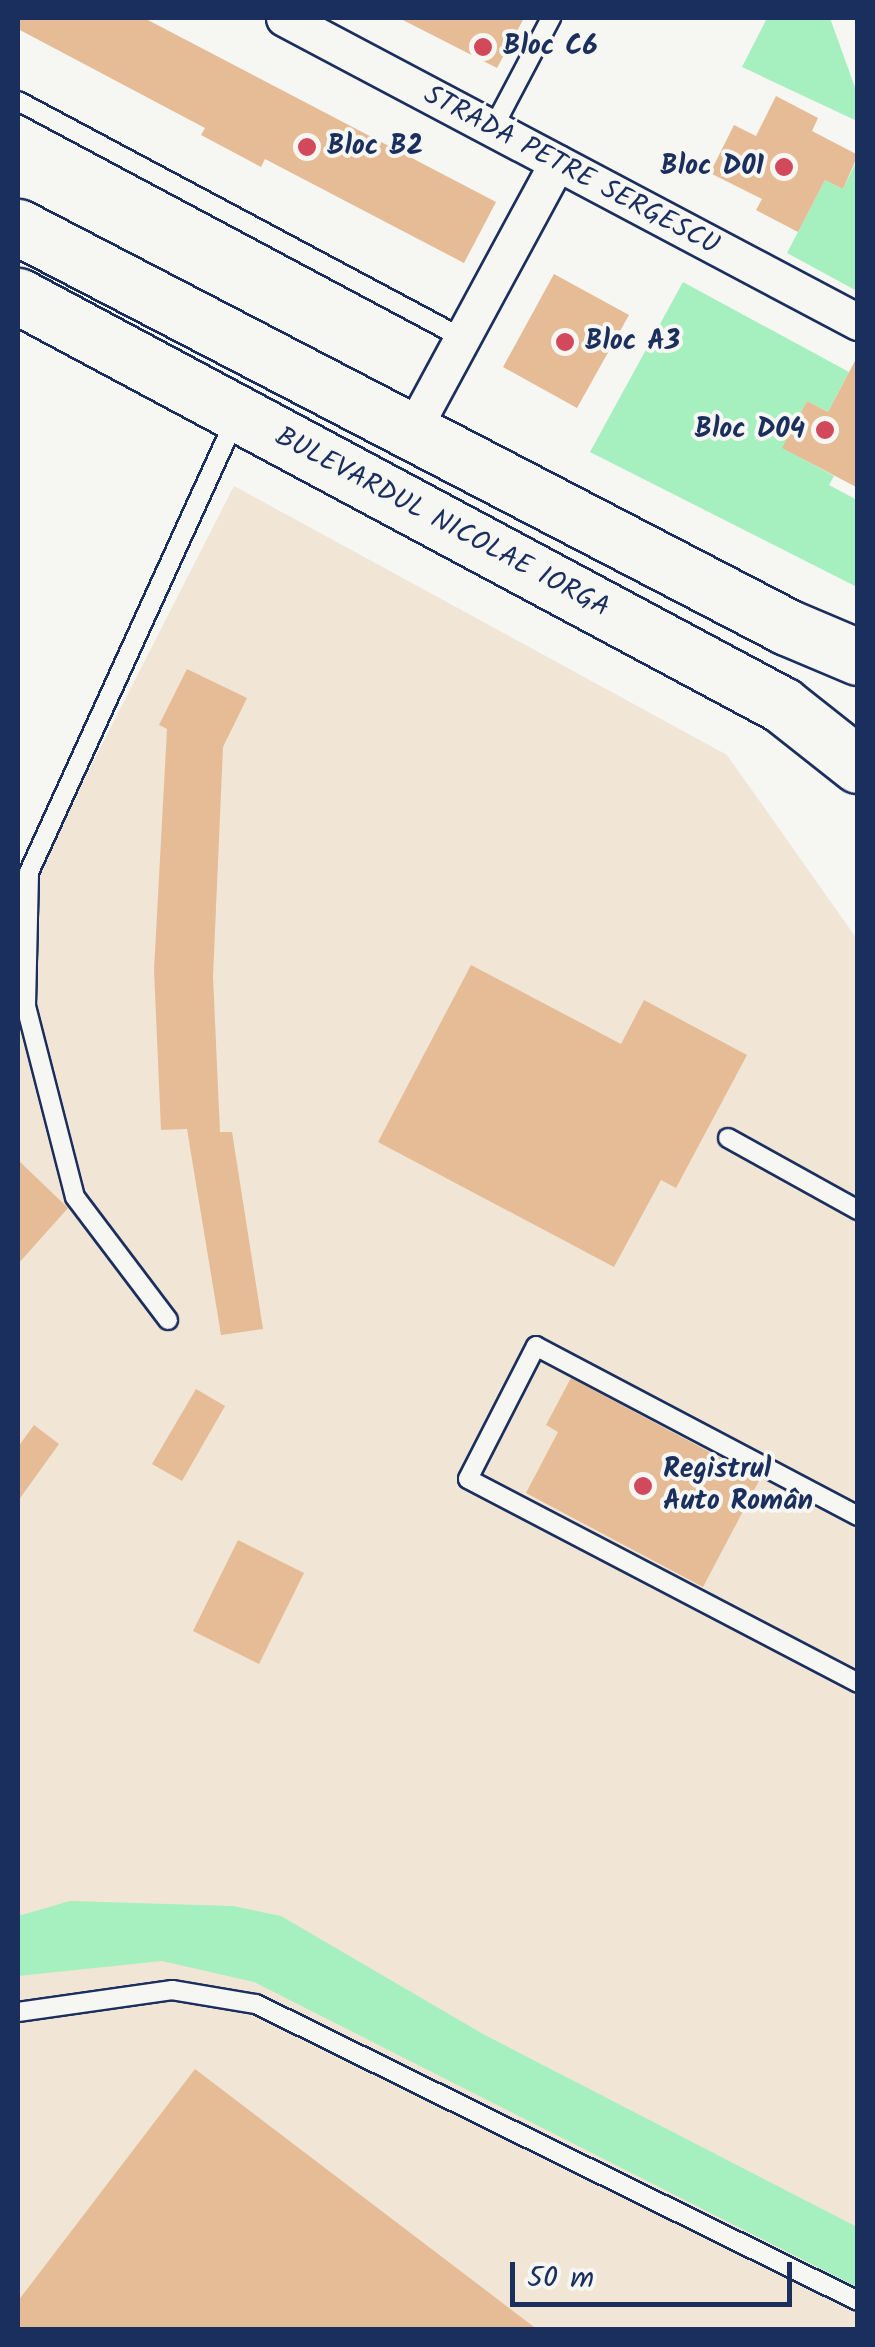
<!DOCTYPE html>
<html>
<head>
<meta charset="utf-8">
<style>
	body { margin:0 }
	#map { position:relative; width:875px; height:2347px; overflow:hidden; background:#f6f6f2; font-family:Kalam,sans-serif }
	div>[style] { position:absolute }
	.built>* { inset:0; background:#f1e5d6 }
	.green>* { inset:0; background:#a6f0bf }
	.building>* { inset:0; background:#e5bc95 }
	.roads { filter:drop-shadow(2px 0 #1b2f5e) drop-shadow(-2px 0 #1b2f5e) drop-shadow(0 2px #1b2f5e) drop-shadow(0 -2px #1b2f5e) }
	.service>* { height:18px; margin:-9px; padding:0 9px; transform-origin:9px; border-radius:9px; background:#f6f6f2 }
	.minor>* { height:35px; margin:-17.5px; padding:0 17.5px; transform-origin:17.5px; border-radius:17.5px; background:#f6f6f2 }
	.primary>* { height:55px; margin:-27.5px; padding:0 27.5px; transform-origin:27.5px; border-radius:27.5px; background:#f6f6f2 }
	.dots>* { width:28px; height:28px; translate:-50% -50%; box-sizing:border-box; border:5px solid #f6f6f2; border-radius:50% }
	span { translate:-50% -50%; white-space:nowrap; text-align:center; line-height:1.15; -webkit-text-stroke:8px #f6f6f2; paint-order:stroke }
	.poi-label { font-size:28px; color:#1b2f5e; font-weight:700 }
	.left { translate:0 -50%; text-align:left }
	.right { translate:-100% -50%; text-align:right }
	.street-label { font-size:28px; color:#1b2f5e }
	.frame { position:absolute; inset:0; border:20px solid #1b2f5e; pointer-events:none }
	.scale { position:absolute; left:510px; top:2262px; width:282px; height:45px; box-sizing:border-box; border:5px solid #1b2f5e; border-top:0; padding-left:12px; font-size:30px; line-height:35px; white-space:nowrap; color:#1b2f5e; -webkit-text-stroke:8px #f6f6f2; paint-order:stroke }
</style>
</head>
<body>
<div id="map">
	<div class="built">
		<div style="clip-path:polygon(234px 486px,727px 755px,857px 939px,857px 2329px,18px 2329px,18px 909px)"></div>
	</div>
	<div class="green">
		<div style="clip-path:polygon(767px 18px,830px 18px,857px 93px,857px 121px,742px 67px)"></div>
		<div style="clip-path:polygon(857px 160px,857px 291px,787px 253px,825px 180px,843px 189px)"></div>
		<div style="clip-path:polygon(683px 282px,849px 372px,828px 412px,807px 401px,783px 448px,834px 476px,829px 485px,857px 500px,857px 587px,590px 452px)"></div>
		<div style="clip-path:polygon(70px 1901px,233px 1906px,281px 1916px,483px 2034px,857px 2227px,857px 2287px,254px 1982px,162px 1961px,18px 1976px,18px 1916px)"></div>
	</div>
	<div class="building">
		<div style="clip-path:polygon(18px 18px,144px 18px,496px 202px,464px 263px,265px 159px,261px 167px,201px 135px,205px 128px,18px 29px)"></div>
		<div style="clip-path:polygon(399px 18px,524px 18px,497px 68px)"></div>
		<div style="clip-path:polygon(776px 96px,818px 118px,812px 131px,858px 155px,843px 189px,825px 180px,798px 232px,756px 210px,762px 199px,710px 173px,734px 125px,756px 136px)"></div>
		<div style="clip-path:polygon(554px 274px,629px 315px,577px 408px,503px 367px)"></div>
		<div style="clip-path:polygon(858px 355px,858px 488px,782px 448px,807px 401px,828px 412px)"></div>
		<div style="clip-path:polygon(187px 669px,247px 698px,223px 747px,213px 977px,220px 1132px,232px 1132px,263px 1329px,221px 1335px,187px 1129px,161px 1130px,154px 970px,167px 729px,159px 725px)"></div>
		<div style="clip-path:polygon(471px 965px,621px 1044px,644px 1000px,747px 1055px,676px 1188px,661px 1180px,614px 1267px,378px 1142px)"></div>
		<div style="clip-path:polygon(18px 1160px,68px 1208px,18px 1264px)"></div>
		<div style="clip-path:polygon(571px 1378px,760px 1479px,703px 1587px,526px 1493px,558px 1432px,546px 1425px)"></div>
		<div style="clip-path:polygon(196px 1389px,225px 1406px,182px 1481px,152px 1464px)"></div>
		<div style="clip-path:polygon(34px 1425px,59px 1444px,18px 1501px,18px 1447px)"></div>
		<div style="clip-path:polygon(238px 1540px,304px 1573px,259px 1664px,193px 1631px)"></div>
		<div style="clip-path:polygon(195px 2069px,538px 2330px,18px 2330px,18px 2301px)"></div>
	</div>
	<div class="roads">
		<div class="service">
			<div style="left:18px;top:101px;width:503px;rotate:28.09deg"></div>
			<div style="left:492px;top:130px;width:127px;rotate:-62.2deg"></div>
			<div style="left:728px;top:1138px;width:149px;rotate:29deg"></div>
			<div style="left:168px;top:1320px;width:154px;rotate:-127.1deg"></div>
			<div style="left:75px;top:1197px;width:197px;rotate:-104.4deg"></div>
			<div style="left:26px;top:1006px;width:134px;rotate:-88.7deg"></div>
			<div style="left:29px;top:872px;width:499px;rotate:-65.5deg"></div>
			<div style="left:858px;top:1516px;width:364px;rotate:-152.2deg"></div>
			<div style="left:536px;top:1346px;width:149px;rotate:117.1deg"></div>
			<div style="left:468px;top:1479px;width:440px;rotate:27.6deg"></div>
			<div style="left:18px;top:2012px;width:156px;rotate:-8.1deg"></div>
			<div style="left:172px;top:1990px;width:85px;rotate:9.5deg"></div>
			<div style="left:256px;top:2004px;width:671px;rotate:26.26deg"></div>
		</div>
		<div class="minor">
			<div style="left:284px;top:18px;width:650px;rotate:27.91deg"></div>
			<div style="left:412px;top:431px;width:305px;rotate:-61.6deg"></div>
		</div>
		<div class="primary">
			<div style="left:18px;top:227px;width:867px;rotate:27.48deg"></div>
			<div style="left:787px;top:627px;width:77px;rotate:22.9deg"></div>
			<div style="left:18px;top:296px;width:867px;rotate:28.16deg"></div>
			<div style="left:782px;top:705px;width:97px;rotate:38.3deg"></div>
		</div>
	</div>
	<div class="dots">
		<div style="left:483px;top:47px;background:#d1495b"></div>
		<div style="left:307px;top:147px;background:#d1495b"></div>
		<div style="left:784px;top:167px;background:#d1495b"></div>
		<div style="left:565px;top:342px;background:#d1495b"></div>
		<div style="left:825px;top:430px;background:#d1495b"></div>
		<div style="left:643px;top:1486px;background:#d1495b"></div>
	</div>
	<div class="poi-label">
		<span class="left" style="left:503px;top:47px">Bloc C6</span>
		<span class="left" style="left:327px;top:147px">Bloc B2</span>
		<span class="right" style="left:764px;top:167px">Bloc D01</span>
		<span class="left" style="left:585px;top:342px">Bloc A3</span>
		<span class="right" style="left:805px;top:430px">Bloc D04</span>
		<span class="left" style="left:663px;top:1486px">Registrul<br>Auto Român</span>
	</div>
	<div class="street-label">
		<span style="left:571px;top:171px;rotate:28deg">STRADA PETRE SERGESCU</span>
		<span style="left:442px;top:523px;rotate:28deg">BULEVARDUL NICOLAE IORGA</span>
	</div>
	<div class="frame"></div>
	<div class="scale">50 m</div>
</div>
</body>
</html>
